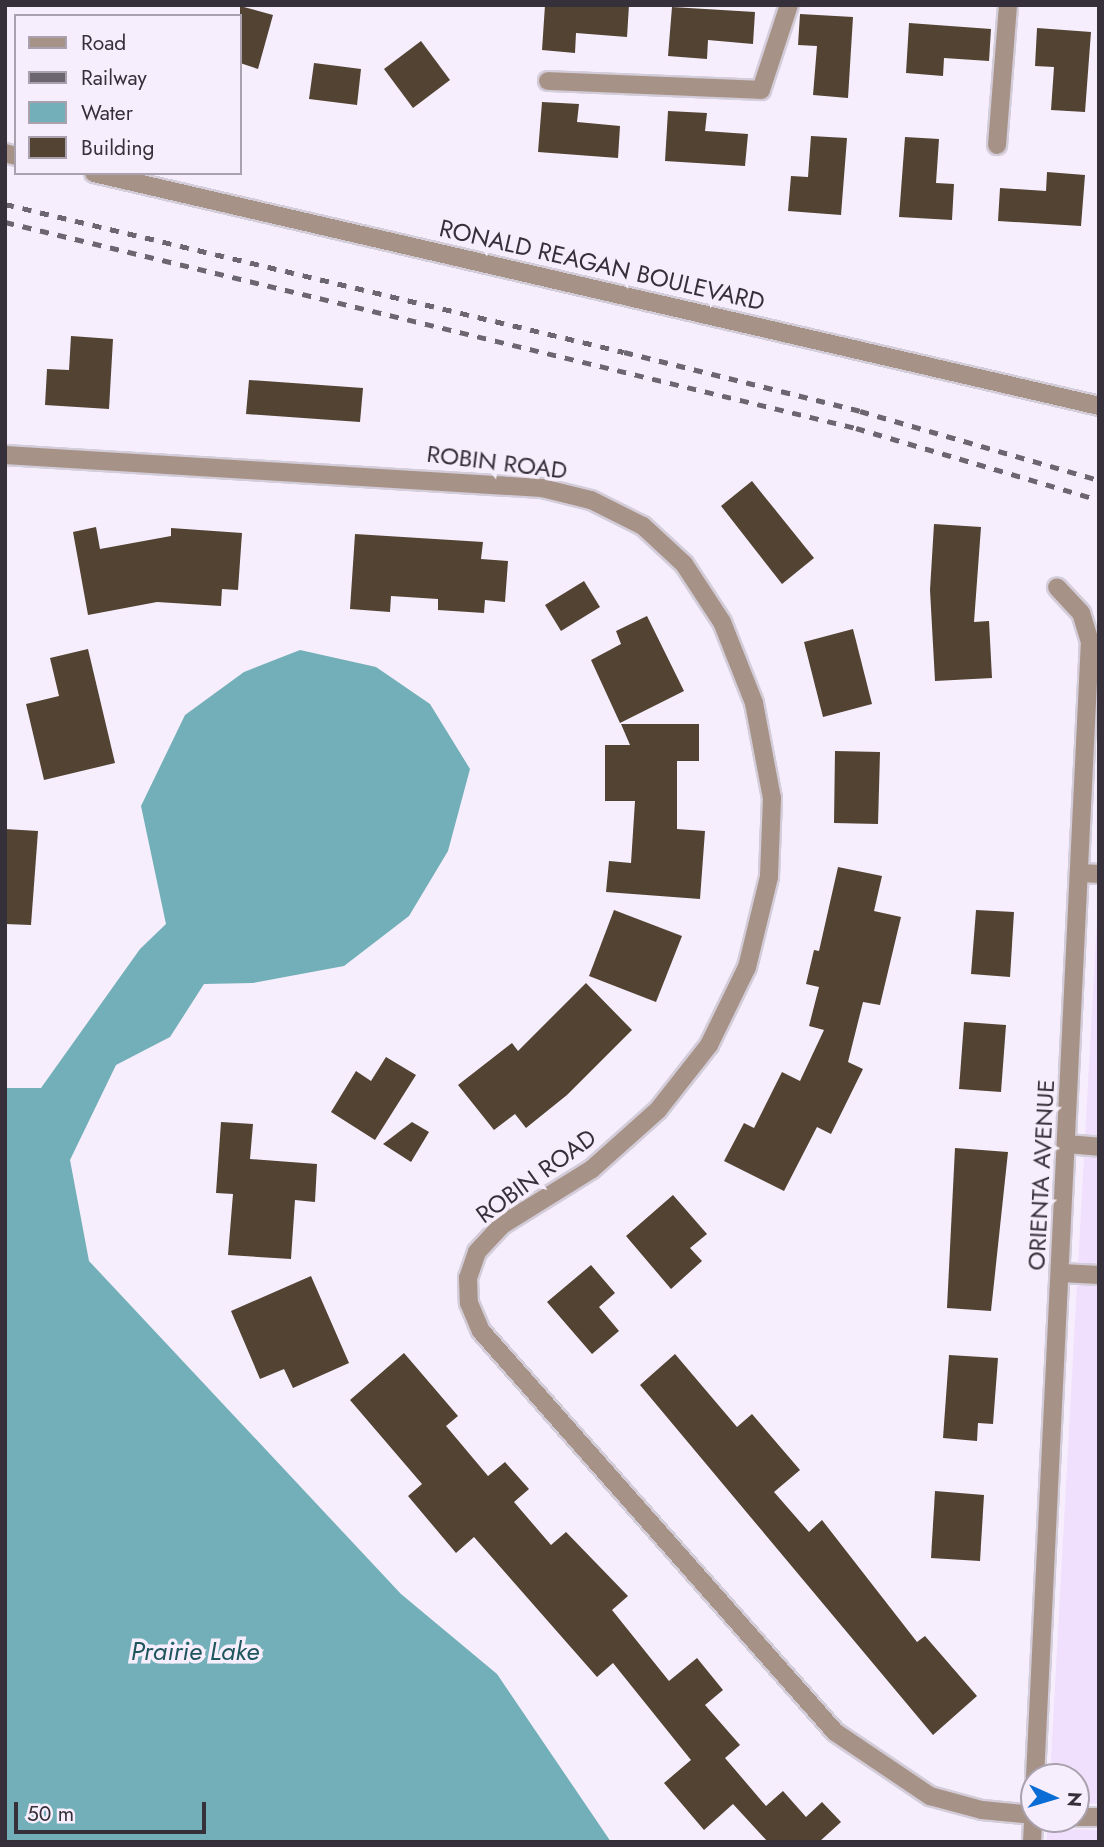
<!DOCTYPE html>
<html>
<head>
<meta charset="utf-8">
<style>
	body { margin:0 }
	#map { position:relative; width:1104px; height:1847px; overflow:hidden; background:#f6eefc; font-family:Jost,sans-serif }
	div>[style] { position:absolute }
	.built>* { inset:0; background:#f1e0fd }
	.water>* { inset:0; background:#72afb8 }
	.building>* { inset:0; background:#524333 }
	.roads { filter:drop-shadow(2px 0 #d3ccd9) drop-shadow(-2px 0 #d3ccd9) drop-shadow(0 2px #d3ccd9) drop-shadow(0 -2px #d3ccd9) }
	.minor>* { height:18px; margin:-9px; padding:0 9px; transform-origin:9px; border-radius:9px; background:#a79287 }
	.rail>* { height:5px; margin-top:-2.5px; transform-origin:0; background:repeating-linear-gradient(90deg,#6c6670 0 9px,transparent 0 18px) }
	span { translate:-50% -50%; white-space:nowrap; text-align:center; line-height:1.15; -webkit-text-stroke:7px #f6eefc; paint-order:stroke }
	.street-label { font-size:24px; color:#353039 }
	.water-label { font-size:26px; color:#1f555c; font-style:italic }
	.frame { position:absolute; inset:0; border:7px solid #353039; pointer-events:none }
	.legend { position:absolute; left:14px; top:14px; width:228px; height:161px; box-sizing:border-box; background:#f6eefc; border:2px solid #a9a2ae; margin:0; padding:9px 12px; list-style:none; font-size:21px; color:#353039 }
	.legend li { display:flex; align-items:center; gap:14px; height:35px }
	.legend b { width:35px; border:2px solid #a9a2ae }
	.north { position:absolute; left:1020px; top:1763px; width:70px; height:70px; box-sizing:border-box; background:#f6eefc; border:2px solid #a9a2ae; border-radius:50%; rotate:94deg; font-size:19px; font-weight:700; line-height:28px; text-align:center; color:#353039 }
	.north::after { content:''; display:block; margin:auto; width:24px; height:32px; background:#0a6cd5; clip-path:polygon(50% 0,100% 100%,50% 72%,0 100%) }
	.scale { position:absolute; left:14px; top:1802px; width:192px; height:32px; box-sizing:border-box; border:4px solid #353039; border-top:0; padding-left:9px; font-size:21px; line-height:24px; white-space:nowrap; color:#353039; -webkit-text-stroke:5px #f6eefc; paint-order:stroke }
</style>
</head>
<body>
<div id="map">
	<div class="built">
		<div style="clip-path:polygon(1099px 882px,1099px 1804px,1076px 1803px,1076px 1777px,1050px 1777px)"></div>
		<div style="clip-path:polygon(1047px 1828px,1099px 1830px,1099px 1842px,1047px 1842px)"></div>
	</div>
	<div class="water">
		<div style="clip-path:polygon(300px 650px,376px 667px,430px 704px,470px 769px,448px 851px,409px 916px,344px 966px,253px 983px,204px 984px,170px 1037px,116px 1065px,70px 1160px,89px 1261px,401px 1594px,497px 1674px,611px 1842px,5px 1842px,5px 1088px,41px 1088px,140px 949px,166px 924px,141px 806px,185px 715px,244px 672px)"></div>
	</div>
	<div class="building">
		<div style="clip-path:polygon(545px 5px,629px 5px,627px 37px,576px 33px,575px 53px,542px 50px)"></div>
		<div style="clip-path:polygon(240px 6px,273px 15px,258px 69px,240px 63px)"></div>
		<div style="clip-path:polygon(672px 7px,755px 12px,753px 44px,708px 40px,707px 59px,668px 56px)"></div>
		<div style="clip-path:polygon(800px 14px,853px 17px,848px 98px,813px 95px,817px 46px,798px 45px)"></div>
		<div style="clip-path:polygon(909px 23px,991px 29px,989px 61px,944px 58px,943px 76px,906px 73px)"></div>
		<div style="clip-path:polygon(1037px 28px,1091px 32px,1085px 112px,1051px 110px,1054px 67px,1035px 66px)"></div>
		<div style="clip-path:polygon(421px 41px,450px 80px,413px 108px,384px 69px)"></div>
		<div style="clip-path:polygon(314px 63px,361px 69px,357px 105px,309px 99px)"></div>
		<div style="clip-path:polygon(542px 102px,579px 104px,577px 122px,620px 126px,618px 158px,538px 152px)"></div>
		<div style="clip-path:polygon(668px 111px,707px 113px,705px 131px,748px 134px,745px 166px,665px 161px)"></div>
		<div style="clip-path:polygon(811px 136px,847px 138px,841px 215px,788px 211px,791px 176px,808px 177px)"></div>
		<div style="clip-path:polygon(905px 137px,939px 139px,936px 183px,954px 184px,952px 220px,899px 217px)"></div>
		<div style="clip-path:polygon(1047px 172px,1085px 175px,1081px 226px,998px 221px,1000px 188px,1046px 191px)"></div>
		<div style="clip-path:polygon(71px 336px,113px 339px,109px 409px,45px 405px,47px 369px,69px 370px)"></div>
		<div style="clip-path:polygon(249px 380px,363px 388px,360px 422px,246px 414px)"></div>
		<div style="clip-path:polygon(752px 481px,814px 558px,782px 584px,721px 506px)"></div>
		<div style="clip-path:polygon(934px 524px,981px 527px,974px 622px,989px 621px,992px 678px,935px 681px,930px 590px)"></div>
		<div style="clip-path:polygon(96px 527px,100px 549px,171px 536px,171px 528px,242px 533px,238px 590px,222px 589px,221px 606px,157px 602px,88px 615px,73px 532px)"></div>
		<div style="clip-path:polygon(355px 534px,483px 542px,481px 559px,508px 561px,505px 602px,485px 600px,484px 613px,438px 610px,438px 599px,391px 596px,390px 612px,350px 609px)"></div>
		<div style="clip-path:polygon(584px 581px,600px 607px,561px 631px,545px 605px)"></div>
		<div style="clip-path:polygon(647px 616px,684px 691px,620px 723px,591px 660px,621px 644px,616px 631px)"></div>
		<div style="clip-path:polygon(853px 629px,872px 704px,823px 717px,804px 642px)"></div>
		<div style="clip-path:polygon(88px 649px,115px 763px,44px 780px,26px 704px,59px 696px,50px 658px)"></div>
		<div style="clip-path:polygon(621px 724px,699px 724px,699px 761px,677px 761px,677px 829px,705px 831px,700px 899px,606px 892px,609px 861px,631px 863px,635px 801px,605px 801px,605px 745px,630px 745px)"></div>
		<div style="clip-path:polygon(835px 751px,880px 752px,878px 824px,834px 823px)"></div>
		<div style="clip-path:polygon(5px 829px,38px 831px,31px 925px,5px 924px)"></div>
		<div style="clip-path:polygon(838px 867px,882px 876px,874px 911px,901px 917px,880px 1005px,863px 1002px,848px 1062px,863px 1069px,831px 1134px,817px 1127px,784px 1191px,724px 1161px,744px 1123px,754px 1128px,782px 1072px,800px 1081px,824px 1030px,809px 1026px,819px 987px,806px 984px,814px 950px,819px 951px)"></div>
		<div style="clip-path:polygon(614px 910px,682px 936px,656px 1002px,589px 976px)"></div>
		<div style="clip-path:polygon(976px 910px,1014px 912px,1010px 977px,971px 974px)"></div>
		<div style="clip-path:polygon(586px 983px,632px 1030px,567px 1095px,526px 1128px,515px 1114px,494px 1130px,458px 1085px,512px 1043px,518px 1051px)"></div>
		<div style="clip-path:polygon(964px 1022px,1006px 1025px,1001px 1092px,959px 1089px)"></div>
		<div style="clip-path:polygon(386px 1057px,416px 1075px,375px 1140px,331px 1112px,356px 1071px,371px 1081px)"></div>
		<div style="clip-path:polygon(221px 1122px,253px 1124px,250px 1159px,317px 1164px,315px 1202px,295px 1200px,291px 1259px,228px 1255px,233px 1194px,216px 1193px)"></div>
		<div style="clip-path:polygon(412px 1122px,429px 1132px,411px 1162px,383px 1144px)"></div>
		<div style="clip-path:polygon(955px 1148px,1008px 1152px,991px 1311px,947px 1308px)"></div>
		<div style="clip-path:polygon(673px 1195px,707px 1234px,690px 1248px,702px 1261px,671px 1289px,626px 1236px)"></div>
		<div style="clip-path:polygon(591px 1265px,615px 1293px,599px 1307px,619px 1331px,592px 1354px,547px 1302px)"></div>
		<div style="clip-path:polygon(311px 1276px,349px 1363px,293px 1388px,284px 1369px,260px 1379px,231px 1311px)"></div>
		<div style="clip-path:polygon(404px 1353px,458px 1416px,446px 1426px,488px 1476px,505px 1462px,529px 1489px,514px 1502px,551px 1545px,566px 1532px,628px 1596px,612px 1610px,669px 1681px,697px 1658px,723px 1690px,705px 1705px,740px 1745px,725px 1758px,766px 1806px,783px 1791px,806px 1817px,822px 1802px,841px 1822px,819px 1842px,768px 1842px,733px 1804px,704px 1830px,664px 1783px,691px 1760px,613px 1663px,597px 1677px,474px 1537px,456px 1553px,408px 1496px,422px 1484px,350px 1400px)"></div>
		<div style="clip-path:polygon(675px 1354px,737px 1427px,752px 1414px,800px 1470px,774px 1492px,809px 1532px,822px 1520px,917px 1642px,925px 1636px,977px 1696px,933px 1735px,640px 1385px)"></div>
		<div style="clip-path:polygon(949px 1355px,998px 1358px,993px 1424px,978px 1423px,977px 1441px,943px 1438px)"></div>
		<div style="clip-path:polygon(935px 1491px,984px 1495px,980px 1561px,931px 1558px)"></div>
	</div>
	<div class="roads">
		<div class="minor">
			<div style="left:548px;top:81px;width:213px;rotate:2.4deg"></div>
			<div style="left:761px;top:90px;width:89px;rotate:-71.8deg"></div>
			<div style="left:997px;top:145px;width:140px;rotate:-85.5deg"></div>
			<div style="left:5px;top:153px;width:11px;rotate:15deg"></div>
			<div style="left:94px;top:173px;width:1032px;rotate:13.05deg"></div>
			<div style="left:5px;top:455px;width:538px;rotate:3.52deg"></div>
			<div style="left:542px;top:488px;width:50px;rotate:13.8deg"></div>
			<div style="left:591px;top:500px;width:58px;rotate:26.6deg"></div>
			<div style="left:643px;top:526px;width:56px;rotate:42.8deg"></div>
			<div style="left:684px;top:564px;width:69px;rotate:56.8deg"></div>
			<div style="left:722px;top:622px;width:87px;rotate:68.4deg"></div>
			<div style="left:754px;top:703px;width:97px;rotate:79.3deg"></div>
			<div style="left:772px;top:798px;width:79px;rotate:92.2deg"></div>
			<div style="left:769px;top:877px;width:93px;rotate:103.7deg"></div>
			<div style="left:747px;top:967px;width:87px;rotate:116deg"></div>
			<div style="left:709px;top:1045px;width:83px;rotate:128.1deg"></div>
			<div style="left:658px;top:1110px;width:89px;rotate:138.2deg"></div>
			<div style="left:592px;top:1169px;width:106px;rotate:148.1deg"></div>
			<div style="left:502px;top:1225px;width:37px;rotate:133deg"></div>
			<div style="left:477px;top:1252px;width:28px;rotate:109deg"></div>
			<div style="left:468px;top:1278px;width:25px;rotate:88deg"></div>
			<div style="left:469px;top:1303px;width:30px;rotate:67deg"></div>
			<div style="left:481px;top:1331px;width:535px;rotate:48.56deg"></div>
			<div style="left:835px;top:1732px;width:115px;rotate:34deg"></div>
			<div style="left:930px;top:1796px;width:54px;rotate:15.1deg"></div>
			<div style="left:982px;top:1810px;width:52px;rotate:5.5deg"></div>
			<div style="left:1081px;top:873px;width:18px;rotate:3deg"></div>
			<div style="left:1067px;top:1144px;width:32px;rotate:5deg"></div>
			<div style="left:1061px;top:1273px;width:38px;rotate:3deg"></div>
			<div style="left:1035px;top:1777px;width:1136px;rotate:-87.23deg"></div>
			<div style="left:1090px;top:642px;width:30px;rotate:-107deg"></div>
			<div style="left:1081px;top:613px;width:35px;rotate:-133deg"></div>
			<div style="left:1076px;top:1817px;width:23px"></div>
			<div style="left:1032px;top:1842px;width:38px;rotate:-87deg"></div>
		</div>
	</div>
	<div class="rail">
		<div style="left:5px;top:204px;width:636px;rotate:13.45deg"></div>
		<div style="left:624px;top:352px;width:243px;rotate:14deg"></div>
		<div style="left:860px;top:411px;width:249px;rotate:16.1deg"></div>
		<div style="left:5px;top:222px;width:876px;rotate:13.61deg"></div>
		<div style="left:856px;top:428px;width:253px;rotate:16.5deg"></div>
	</div>
	<div class="street-label">
		<span style="left:602px;top:265px;rotate:13deg">RONALD REAGAN BOULEVARD</span>
		<span style="left:497px;top:462px;rotate:7deg">ROBIN ROAD</span>
		<span style="left:1041px;top:1175px;rotate:-87deg">ORIENTA AVENUE</span>
		<span style="left:536px;top:1176px;rotate:-36deg">ROBIN ROAD</span>
	</div>
	<div class="water-label">
		<span style="left:195px;top:1652px">Prairie Lake</span>
	</div>
	<div class="frame"></div>
	<ul class="legend">
	<li><b style="height:9px;background:#a79287"></b>Road</li>
	<li><b style="height:9px;background:#6c6670"></b>Railway</li>
	<li><b style="height:19px;background:#72afb8"></b>Water</li>
	<li><b style="height:19px;background:#524333"></b>Building</li>
	</ul>
	<div class="north">N</div>
	<div class="scale">50 m</div>
</div>
</body>
</html>
